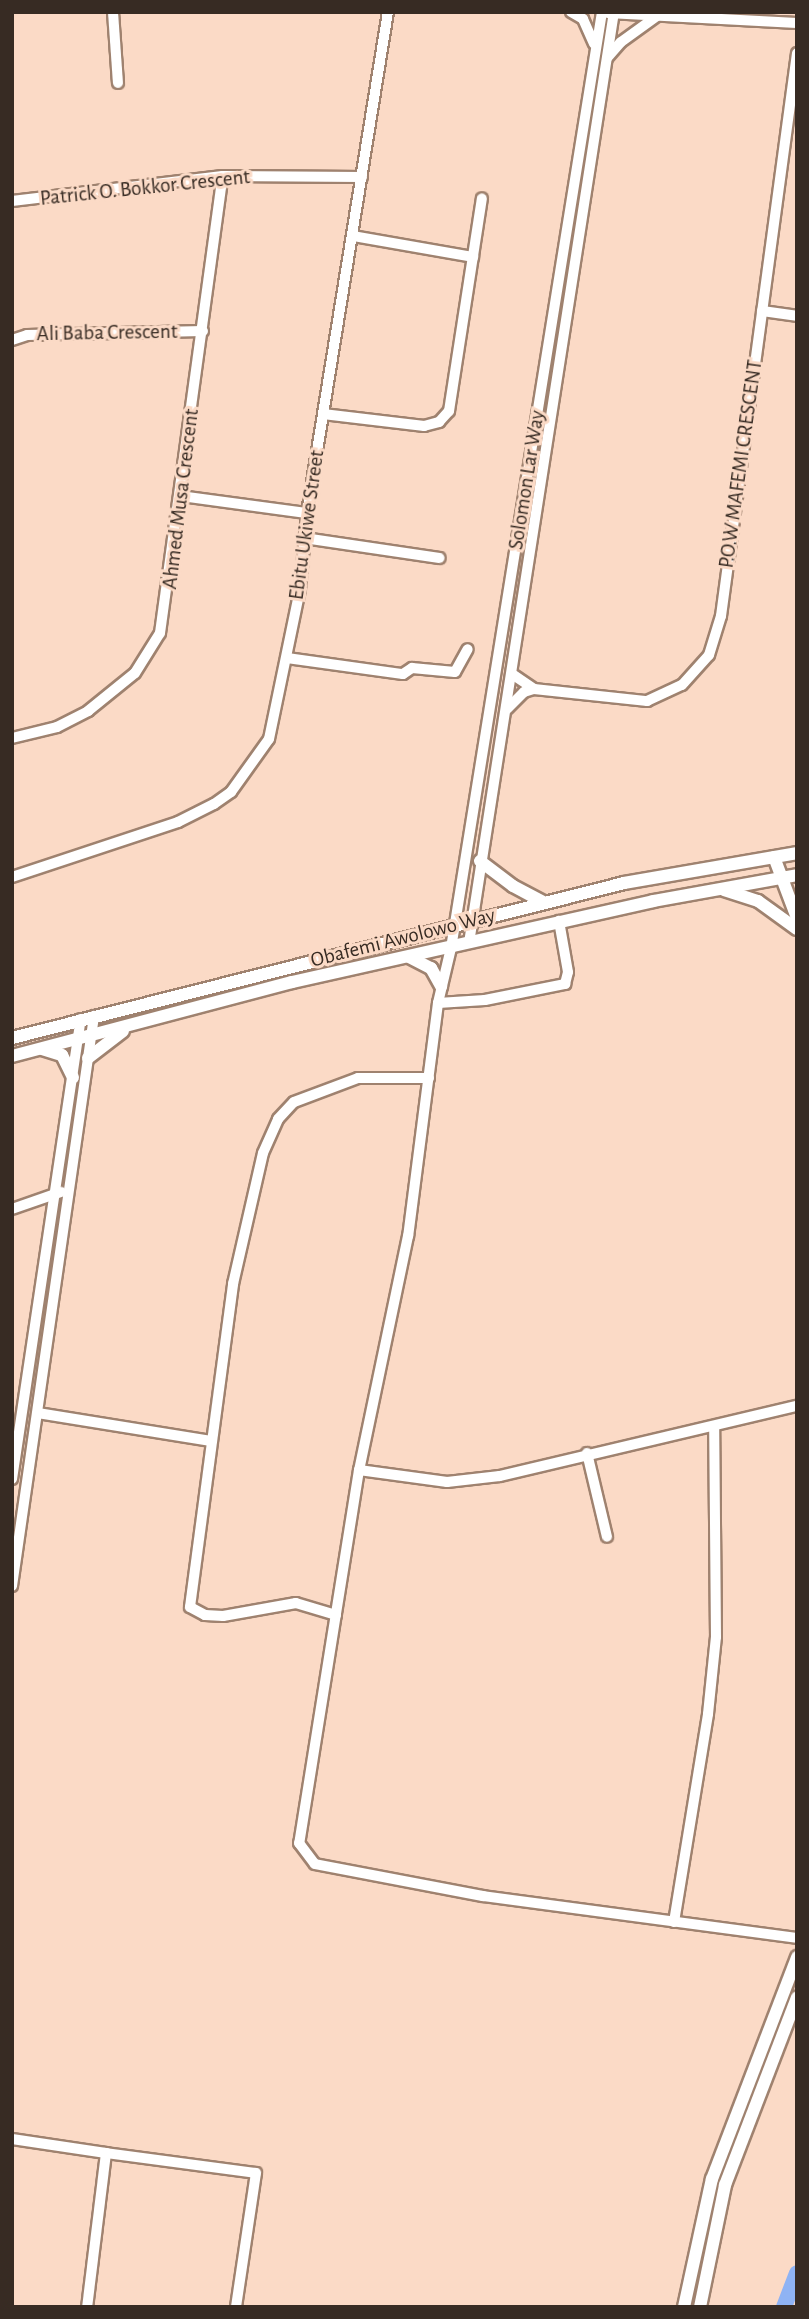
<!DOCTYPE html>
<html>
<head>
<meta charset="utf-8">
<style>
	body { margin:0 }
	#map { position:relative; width:809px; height:2319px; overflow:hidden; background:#fbdac6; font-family:"Alegreya Sans",sans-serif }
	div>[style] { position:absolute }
	.river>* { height:16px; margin:-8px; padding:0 8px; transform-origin:8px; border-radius:8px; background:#8fb3f4 }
	.roads { filter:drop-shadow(2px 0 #9f826f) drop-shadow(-2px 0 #9f826f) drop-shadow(0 2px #9f826f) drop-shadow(0 -2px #9f826f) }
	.minor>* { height:10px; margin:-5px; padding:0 5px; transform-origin:5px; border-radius:5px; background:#fff }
	.major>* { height:12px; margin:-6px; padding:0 6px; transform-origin:6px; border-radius:6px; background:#fff }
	span { translate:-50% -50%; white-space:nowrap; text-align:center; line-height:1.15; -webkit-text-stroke:6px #fbdac6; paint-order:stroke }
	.street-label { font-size:21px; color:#372b23 }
	.frame { position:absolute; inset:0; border:14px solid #372b23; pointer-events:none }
</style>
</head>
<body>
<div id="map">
	<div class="river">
		<div style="left:784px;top:2307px;width:36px;rotate:-69deg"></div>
	</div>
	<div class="roads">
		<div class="minor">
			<div style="left:113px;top:12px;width:71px;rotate:86deg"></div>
			<div style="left:571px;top:12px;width:14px;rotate:30deg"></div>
			<div style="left:583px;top:19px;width:27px;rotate:66deg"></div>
			<div style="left:602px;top:12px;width:948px;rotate:99.16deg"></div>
			<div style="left:451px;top:948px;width:57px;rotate:103.3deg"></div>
			<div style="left:438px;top:1003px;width:235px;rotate:97.3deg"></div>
			<div style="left:408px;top:1236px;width:239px;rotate:101.8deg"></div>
			<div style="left:359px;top:1470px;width:378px;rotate:99.1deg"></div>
			<div style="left:299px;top:1843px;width:26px;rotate:53deg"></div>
			<div style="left:315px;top:1864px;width:171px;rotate:10.8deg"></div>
			<div style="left:483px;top:1896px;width:317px;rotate:7.6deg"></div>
			<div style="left:608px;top:13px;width:189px;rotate:3deg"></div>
			<div style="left:607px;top:58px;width:21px;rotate:-49deg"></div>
			<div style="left:621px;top:42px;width:44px;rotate:-35.8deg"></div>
			<div style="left:12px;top:201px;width:212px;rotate:-6.8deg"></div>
			<div style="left:223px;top:176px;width:139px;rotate:0.4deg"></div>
			<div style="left:353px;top:236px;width:122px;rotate:9.9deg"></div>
			<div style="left:762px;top:311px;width:35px;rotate:8deg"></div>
			<div style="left:12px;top:340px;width:16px;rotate:-18deg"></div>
			<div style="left:27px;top:335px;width:176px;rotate:-1.3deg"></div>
			<div style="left:323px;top:414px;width:102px;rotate:6.8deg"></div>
			<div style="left:424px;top:426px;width:16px;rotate:-15deg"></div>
			<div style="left:439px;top:422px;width:15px;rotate:-48deg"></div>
			<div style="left:449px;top:411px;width:215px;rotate:-81.2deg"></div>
			<div style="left:181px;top:496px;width:127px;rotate:7.7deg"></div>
			<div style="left:304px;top:538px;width:137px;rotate:8.4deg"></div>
			<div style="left:287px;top:658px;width:117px;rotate:7.9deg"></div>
			<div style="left:403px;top:674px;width:11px;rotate:-34deg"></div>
			<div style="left:412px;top:668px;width:43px;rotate:5.3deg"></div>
			<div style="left:455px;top:672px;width:26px;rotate:-61deg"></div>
			<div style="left:512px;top:674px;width:27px;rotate:34deg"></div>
			<div style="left:534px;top:689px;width:114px;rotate:6.1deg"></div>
			<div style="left:647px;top:701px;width:38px;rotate:-25deg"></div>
			<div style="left:682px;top:685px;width:40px;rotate:-48deg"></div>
			<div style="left:709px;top:655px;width:41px;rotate:-72.9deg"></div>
			<div style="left:721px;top:616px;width:568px;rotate:-82.31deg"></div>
			<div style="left:507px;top:709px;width:24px;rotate:-45deg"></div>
			<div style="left:524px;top:692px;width:10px;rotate:-17deg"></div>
			<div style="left:12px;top:738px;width:46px;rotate:-13.7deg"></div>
			<div style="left:57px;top:727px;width:35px;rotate:-27deg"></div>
			<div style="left:88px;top:711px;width:60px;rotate:-39deg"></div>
			<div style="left:135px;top:673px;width:47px;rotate:-58deg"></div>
			<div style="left:160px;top:633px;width:461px;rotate:-82.2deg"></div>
			<div style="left:12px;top:877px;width:175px;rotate:-18.3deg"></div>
			<div style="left:178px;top:822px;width:40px;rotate:-26.6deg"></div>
			<div style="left:214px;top:804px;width:21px;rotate:-35deg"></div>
			<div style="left:231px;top:792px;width:65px;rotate:-54.4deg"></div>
			<div style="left:269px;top:739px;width:153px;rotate:-78.3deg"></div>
			<div style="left:300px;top:589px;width:76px;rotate:-84.7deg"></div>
			<div style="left:307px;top:513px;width:508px;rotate:-80.82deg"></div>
			<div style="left:469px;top:943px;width:942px;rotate:-81.15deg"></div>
			<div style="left:438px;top:1003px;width:47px;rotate:-3.7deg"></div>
			<div style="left:485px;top:1000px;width:82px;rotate:-11.3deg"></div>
			<div style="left:565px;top:984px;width:12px;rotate:-76deg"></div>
			<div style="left:568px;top:972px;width:52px;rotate:-100deg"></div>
			<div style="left:12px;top:1209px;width:52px;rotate:-19.1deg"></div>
			<div style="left:38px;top:1413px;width:175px;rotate:9.2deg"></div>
			<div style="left:587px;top:1453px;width:86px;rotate:76.6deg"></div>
			<div style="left:359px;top:1470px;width:89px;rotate:7.8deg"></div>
			<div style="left:447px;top:1482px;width:53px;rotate:-6.5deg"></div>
			<div style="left:500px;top:1476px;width:305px;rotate:-13.3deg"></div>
			<div style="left:12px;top:1479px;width:465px;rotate:-81.5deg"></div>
			<div style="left:12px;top:1586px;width:576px;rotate:-81.81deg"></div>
			<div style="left:336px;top:1615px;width:42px;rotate:-163.3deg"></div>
			<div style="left:296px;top:1603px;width:74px;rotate:169.9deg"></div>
			<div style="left:223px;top:1616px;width:18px;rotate:-177deg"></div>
			<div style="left:205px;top:1615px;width:17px;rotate:-152deg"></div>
			<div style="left:190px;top:1607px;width:326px;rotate:-82.4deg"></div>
			<div style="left:233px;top:1284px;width:134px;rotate:-77.1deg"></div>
			<div style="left:263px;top:1153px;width:37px;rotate:-66deg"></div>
			<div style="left:278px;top:1119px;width:23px;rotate:-47deg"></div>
			<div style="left:294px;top:1102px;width:68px;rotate:-20.6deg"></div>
			<div style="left:358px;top:1078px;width:71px"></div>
			<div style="left:674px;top:1922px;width:211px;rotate:-80.7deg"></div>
			<div style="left:708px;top:1714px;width:77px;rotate:-84.1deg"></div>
			<div style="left:716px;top:1637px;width:209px;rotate:-90.5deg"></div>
			<div style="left:12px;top:2139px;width:95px;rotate:8.5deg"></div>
			<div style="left:106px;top:2153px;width:155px;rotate:97deg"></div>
			<div style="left:106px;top:2153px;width:151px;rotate:7.6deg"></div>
			<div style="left:256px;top:2173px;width:135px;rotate:98.5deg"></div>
		</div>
		<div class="major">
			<div style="left:774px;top:857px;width:65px;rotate:69.3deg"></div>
			<div style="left:480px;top:861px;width:41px;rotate:37.1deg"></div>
			<div style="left:513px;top:886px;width:36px;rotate:28deg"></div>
			<div style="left:724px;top:890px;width:36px;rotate:18deg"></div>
			<div style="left:758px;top:901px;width:48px;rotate:35.7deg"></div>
			<div style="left:409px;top:957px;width:25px;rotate:27deg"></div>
			<div style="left:431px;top:968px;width:21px;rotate:61deg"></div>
			<div style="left:12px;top:1038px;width:631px;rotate:-14.21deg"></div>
			<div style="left:624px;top:883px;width:176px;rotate:-9.8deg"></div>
			<div style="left:42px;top:1049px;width:21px;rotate:17deg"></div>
			<div style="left:62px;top:1055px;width:25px;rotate:64deg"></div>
			<div style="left:12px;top:1056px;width:290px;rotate:-14.8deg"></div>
			<div style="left:292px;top:982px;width:370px;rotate:-12.6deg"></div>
			<div style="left:653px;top:901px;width:146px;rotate:-10.2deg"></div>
			<div style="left:88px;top:1058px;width:44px;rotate:-37.6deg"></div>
			<div style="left:684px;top:2307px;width:131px;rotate:-77.7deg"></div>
			<div style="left:712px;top:2179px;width:238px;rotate:-69deg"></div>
			<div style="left:700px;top:2307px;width:125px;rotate:-78.4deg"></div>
			<div style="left:725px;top:2185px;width:201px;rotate:-69deg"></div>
		</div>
	</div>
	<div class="street-label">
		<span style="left:145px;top:188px;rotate:-6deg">Patrick O. Bokkor Crescent</span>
		<span style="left:107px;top:333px;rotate:-1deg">Ali Baba Crescent</span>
		<span style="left:741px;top:464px;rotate:-82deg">P.O.W MAFEMI CRESCENT</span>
		<span style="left:527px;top:480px;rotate:-81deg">Solomon Lar Way</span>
		<span style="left:181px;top:499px;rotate:-83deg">Ahmed Musa Crescent</span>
		<span style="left:307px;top:525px;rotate:-82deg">Ebitu Ukiwe Street</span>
		<span style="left:403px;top:938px;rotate:-14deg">Obafemi Awolowo Way</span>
	</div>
	<div class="frame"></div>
</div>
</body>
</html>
